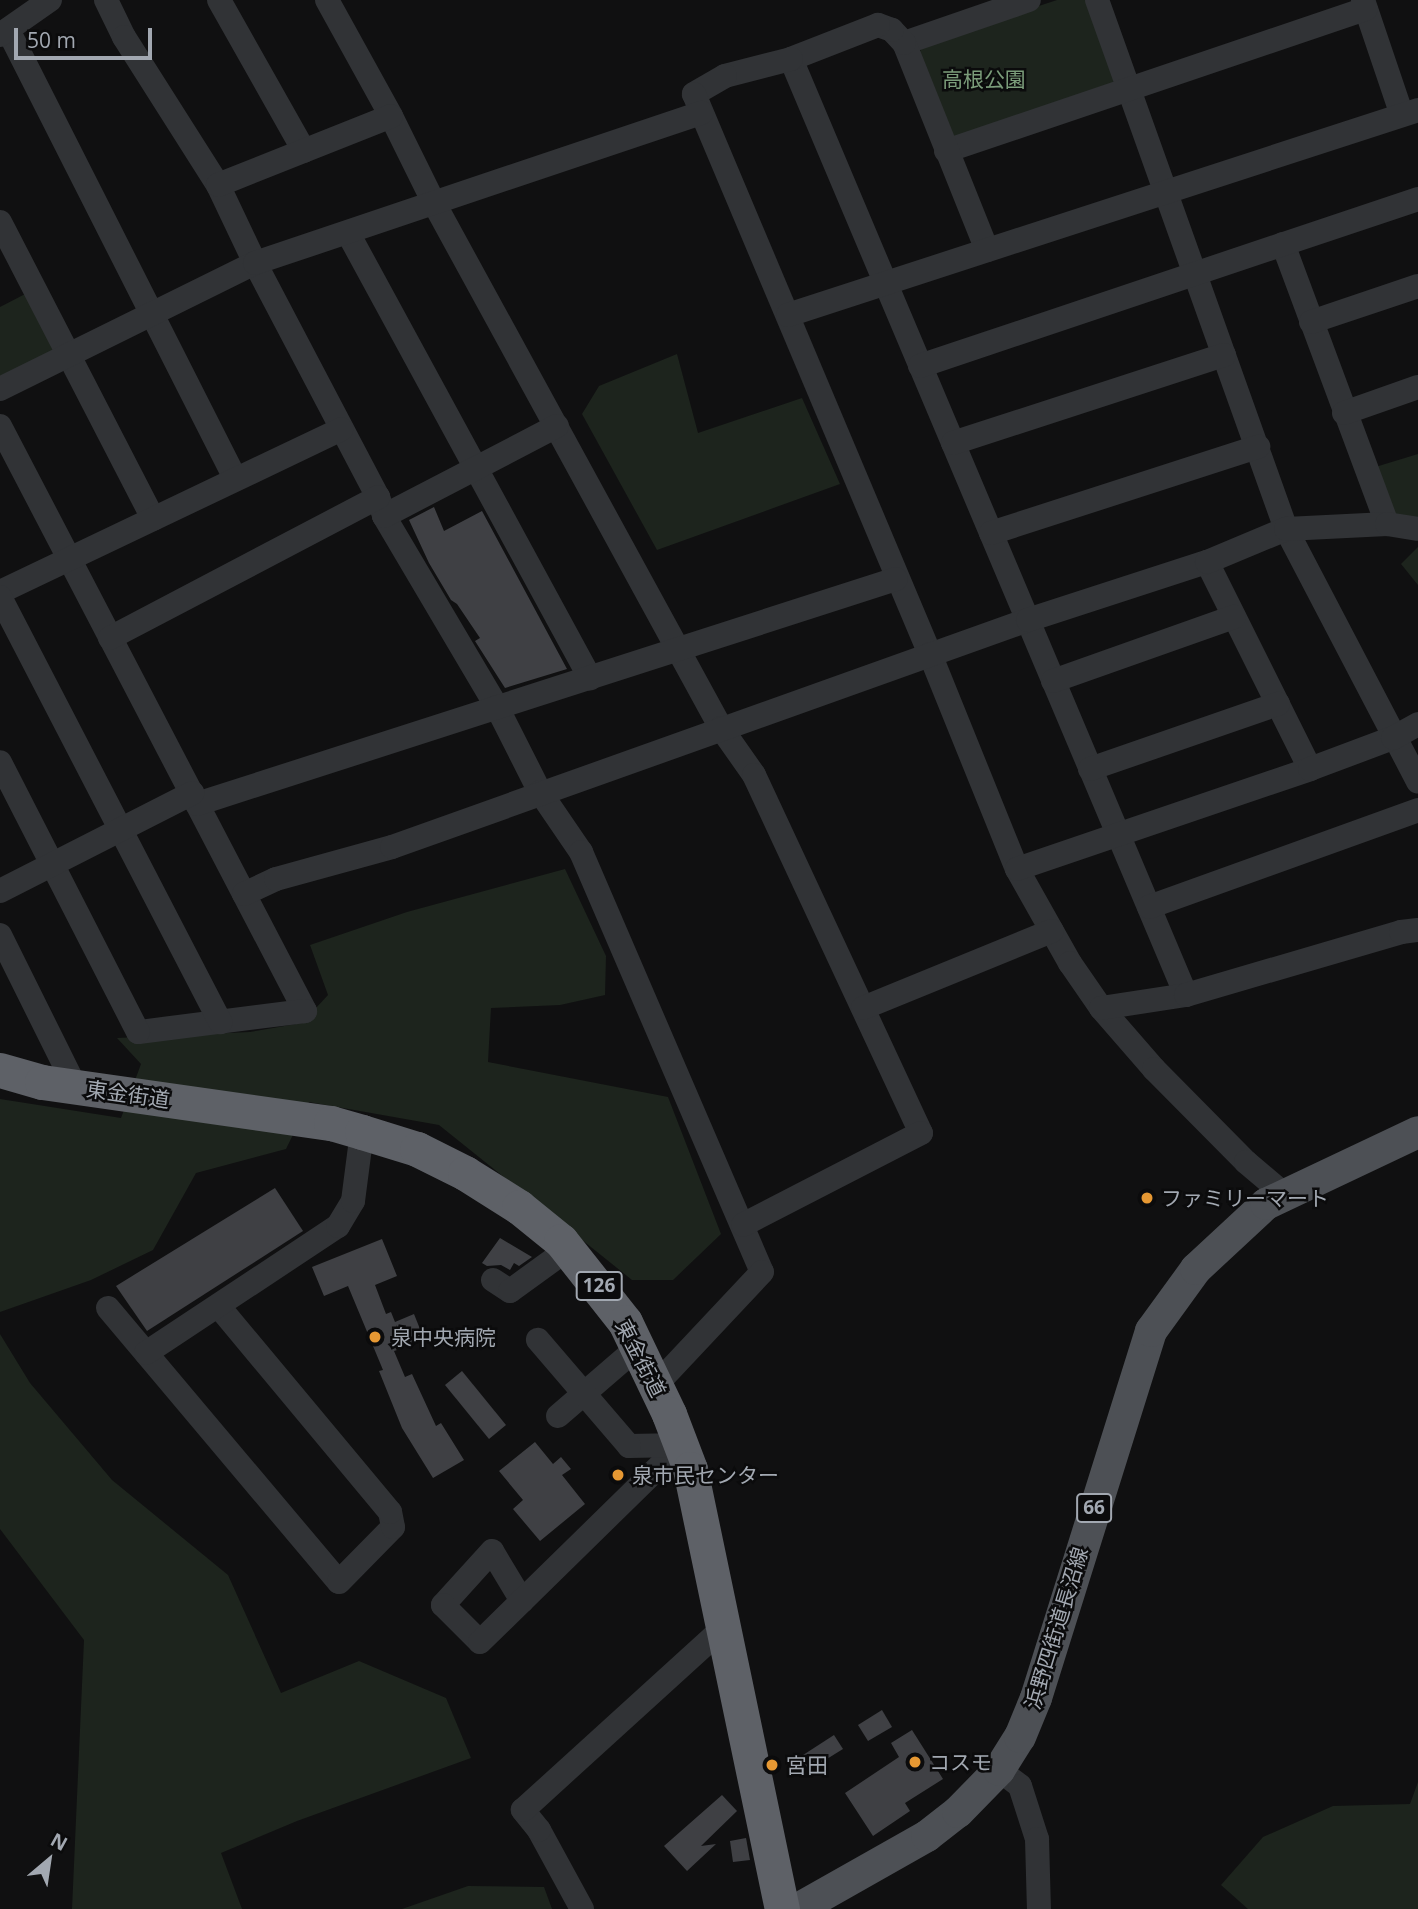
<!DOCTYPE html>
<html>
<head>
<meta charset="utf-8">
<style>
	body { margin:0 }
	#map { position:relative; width:1418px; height:1909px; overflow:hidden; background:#101011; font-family:"Open Sans","Noto Sans JP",sans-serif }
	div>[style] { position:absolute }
	.green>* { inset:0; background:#1d241d }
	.building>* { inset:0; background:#3f4044 }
	.minor>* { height:24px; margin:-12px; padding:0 12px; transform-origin:12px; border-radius:12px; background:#313336 }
	.major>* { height:32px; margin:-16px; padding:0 16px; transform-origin:16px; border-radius:16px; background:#4d5055 }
	.highway>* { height:35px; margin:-17.5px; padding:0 17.5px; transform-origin:17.5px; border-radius:17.5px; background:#5e6167 }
	.dots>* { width:19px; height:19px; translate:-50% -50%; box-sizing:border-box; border:4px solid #0b0b0c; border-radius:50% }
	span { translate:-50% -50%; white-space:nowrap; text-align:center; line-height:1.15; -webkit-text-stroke:5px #0b0b0c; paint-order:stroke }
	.shield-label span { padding:2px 5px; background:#0b0b0c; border:2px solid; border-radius:5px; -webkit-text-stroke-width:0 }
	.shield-label { font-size:19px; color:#a2a8b1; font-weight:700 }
	.park-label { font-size:21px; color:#7b9c7a }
	.street-label { font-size:21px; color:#a2a8b1 }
	.poi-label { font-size:21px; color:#a2a8b1 }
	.left { translate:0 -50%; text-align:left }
	.north { position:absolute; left:14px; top:1825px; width:70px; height:70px; -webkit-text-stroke:5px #0b0b0c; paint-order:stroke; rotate:29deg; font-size:19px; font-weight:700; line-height:28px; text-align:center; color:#a2a8b1 }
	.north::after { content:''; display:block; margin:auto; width:24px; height:32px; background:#a2a8b1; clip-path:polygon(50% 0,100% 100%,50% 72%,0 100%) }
	.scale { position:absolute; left:14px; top:28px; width:138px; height:32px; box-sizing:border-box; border:4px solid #a2a8b1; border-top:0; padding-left:9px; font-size:21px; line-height:24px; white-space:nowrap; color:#a2a8b1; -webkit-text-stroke:5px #0b0b0c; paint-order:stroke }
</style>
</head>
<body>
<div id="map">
	<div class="green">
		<div style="clip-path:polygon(1057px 0,1090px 0,1115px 79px,1109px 92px,959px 142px,944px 134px,918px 55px,924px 44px)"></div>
		<div style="clip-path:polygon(29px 292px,61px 355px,0 384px,0 307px)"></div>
		<div style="clip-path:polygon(677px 354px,698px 433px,802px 398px,840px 484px,657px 550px,582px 414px,599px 386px)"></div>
		<div style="clip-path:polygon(1418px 454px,1418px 521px,1399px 518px,1385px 509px,1372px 468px)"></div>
		<div style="clip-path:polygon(1418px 547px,1418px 585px,1401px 564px)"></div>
		<div style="clip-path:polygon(565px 869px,606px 956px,605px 995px,560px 1005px,491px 1008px,488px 1062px,668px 1097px,721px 1234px,673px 1280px,632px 1280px,439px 1125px,309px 1102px,286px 1149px,196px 1173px,153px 1250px,91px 1280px,0 1312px,0 1099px,121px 1118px,141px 1064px,117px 1038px,250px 1032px,302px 1023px,328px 995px,310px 945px,407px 912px)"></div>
		<div style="clip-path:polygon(0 1334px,30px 1383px,112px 1480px,228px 1575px,281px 1693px,359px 1661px,446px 1698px,471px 1758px,297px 1821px,221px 1853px,242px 1909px,72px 1909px,84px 1640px,0 1529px)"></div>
		<div style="clip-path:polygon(1418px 1782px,1418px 1909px,1248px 1909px,1221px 1885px,1263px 1837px,1333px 1806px,1410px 1804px)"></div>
		<div style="clip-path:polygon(468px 1886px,544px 1887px,552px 1909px,402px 1909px)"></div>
	</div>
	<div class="building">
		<div style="clip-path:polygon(434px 507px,444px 531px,482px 511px,567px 669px,505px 688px,475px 641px,480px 638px,457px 604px,451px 600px,429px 563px,409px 520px)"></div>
		<div style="clip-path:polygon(275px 1188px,303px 1231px,147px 1331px,116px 1286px)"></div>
		<div style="clip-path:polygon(500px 1238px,532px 1257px,519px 1266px,514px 1263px,510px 1270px,501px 1265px,487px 1266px,482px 1263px)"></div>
		<div style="clip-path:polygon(382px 1239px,397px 1276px,375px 1285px,386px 1314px,391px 1312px,395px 1322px,414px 1314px,424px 1339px,411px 1344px,396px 1325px,401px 1339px,394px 1344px,397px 1350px,394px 1351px,405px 1377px,412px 1374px,436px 1426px,441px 1423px,464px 1460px,433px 1478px,402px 1428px,379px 1371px,383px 1370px,348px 1286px,324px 1296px,312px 1267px)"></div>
		<div style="clip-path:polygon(462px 1371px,506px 1425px,489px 1439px,445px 1385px)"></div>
		<div style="clip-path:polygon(535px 1442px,553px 1464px,561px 1457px,571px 1469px,562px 1475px,585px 1504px,540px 1541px,513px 1509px,523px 1500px,499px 1471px)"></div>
		<div style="clip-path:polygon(882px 1710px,892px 1727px,868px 1741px,858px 1725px)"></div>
		<div style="clip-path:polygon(912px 1730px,943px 1779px,905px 1803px,910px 1811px,873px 1836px,845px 1793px,899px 1757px,891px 1743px)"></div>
		<div style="clip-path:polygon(834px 1735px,843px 1749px,809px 1770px,800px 1757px)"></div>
		<div style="clip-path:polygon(722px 1795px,737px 1811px,701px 1846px,716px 1844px,687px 1871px,664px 1846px)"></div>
		<div style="clip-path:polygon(746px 1838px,750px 1860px,733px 1862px,730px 1841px)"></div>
	</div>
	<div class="minor">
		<div style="left:106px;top:0;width:41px;rotate:64.1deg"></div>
		<div style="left:124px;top:37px;width:175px;rotate:57.6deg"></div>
		<div style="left:218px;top:185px;width:86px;rotate:64.6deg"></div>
		<div style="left:255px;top:263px;width:264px;rotate:62.3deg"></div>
		<div style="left:378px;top:497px;width:20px;rotate:72deg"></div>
		<div style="left:384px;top:516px;width:222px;rotate:59.4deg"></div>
		<div style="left:497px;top:707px;width:95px;rotate:63.2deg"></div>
		<div style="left:540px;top:792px;width:73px;rotate:55.7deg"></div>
		<div style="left:581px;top:852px;width:457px;rotate:66.7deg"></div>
		<div style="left:762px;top:1272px;width:155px;rotate:133.2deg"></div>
		<div style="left:219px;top:0;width:173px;rotate:60.6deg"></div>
		<div style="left:327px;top:0;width:132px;rotate:61.1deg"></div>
		<div style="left:391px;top:116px;width:97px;rotate:63.7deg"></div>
		<div style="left:434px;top:203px;width:598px;rotate:61.34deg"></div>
		<div style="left:721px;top:728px;width:57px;rotate:54.9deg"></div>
		<div style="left:754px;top:775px;width:395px;rotate:65deg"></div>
		<div style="left:921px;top:1133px;width:200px;rotate:152.7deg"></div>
		<div style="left:1097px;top:0;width:562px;rotate:70.34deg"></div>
		<div style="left:1286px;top:529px;width:285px;rotate:62.4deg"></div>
		<div style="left:1363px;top:0;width:121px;rotate:71.3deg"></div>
		<div style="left:8px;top:30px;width:502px;rotate:63.13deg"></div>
		<div style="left:0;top:35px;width:61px;rotate:-35deg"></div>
		<div style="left:904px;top:43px;width:132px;rotate:-19deg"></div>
		<div style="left:791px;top:59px;width:1016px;rotate:67.12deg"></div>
		<div style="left:946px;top:151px;width:443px;rotate:-18.7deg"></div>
		<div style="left:218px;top:185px;width:186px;rotate:-21.7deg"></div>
		<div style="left:0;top:222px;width:334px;rotate:62.7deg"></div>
		<div style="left:348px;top:233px;width:507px;rotate:61.46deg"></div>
		<div style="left:1283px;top:244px;width:299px;rotate:69.6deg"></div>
		<div style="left:987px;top:250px;width:223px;rotate:-111.8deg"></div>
		<div style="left:904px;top:43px;width:18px;rotate:-133deg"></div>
		<div style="left:892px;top:30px;width:15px;rotate:-160deg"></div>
		<div style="left:878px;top:25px;width:93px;rotate:158.7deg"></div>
		<div style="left:791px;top:59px;width:68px;rotate:165.6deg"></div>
		<div style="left:725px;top:76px;width:36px;rotate:150deg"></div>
		<div style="left:694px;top:94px;width:608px;rotate:67.15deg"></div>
		<div style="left:930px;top:654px;width:232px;rotate:68deg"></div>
		<div style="left:1017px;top:869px;width:108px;rotate:60.6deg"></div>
		<div style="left:1070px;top:963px;width:55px;rotate:55.4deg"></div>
		<div style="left:1101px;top:1008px;width:81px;rotate:49deg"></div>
		<div style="left:1154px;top:1069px;width:131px;rotate:45.3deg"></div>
		<div style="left:1246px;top:1162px;width:51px;rotate:40.2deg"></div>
		<div style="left:788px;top:315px;width:663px;rotate:-18.02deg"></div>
		<div style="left:1311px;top:322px;width:113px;rotate:-18.6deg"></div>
		<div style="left:920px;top:366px;width:525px;rotate:-18.54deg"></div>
		<div style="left:0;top:389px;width:284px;rotate:-26.3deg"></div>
		<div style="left:255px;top:263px;width:471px;rotate:-18.6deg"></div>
		<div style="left:1344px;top:413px;width:78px;rotate:-19.4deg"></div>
		<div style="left:0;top:426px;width:660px;rotate:62.46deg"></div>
		<div style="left:305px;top:1011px;width:168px;rotate:172.8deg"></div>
		<div style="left:138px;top:1032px;width:303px;rotate:-117.1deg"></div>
		<div style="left:953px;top:443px;width:285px;rotate:-18deg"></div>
		<div style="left:384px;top:516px;width:195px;rotate:-27.5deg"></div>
		<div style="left:991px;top:533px;width:281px;rotate:-17.9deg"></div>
		<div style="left:1207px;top:562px;width:231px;rotate:63.5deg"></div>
		<div style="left:0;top:592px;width:378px;rotate:-25.5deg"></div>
		<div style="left:0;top:597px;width:479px;rotate:62.6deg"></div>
		<div style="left:110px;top:638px;width:303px;rotate:-27.7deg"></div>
		<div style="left:1053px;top:681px;width:192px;rotate:-19.5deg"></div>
		<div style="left:1090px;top:769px;width:199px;rotate:-19.1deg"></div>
		<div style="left:197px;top:804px;width:734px;rotate:-17.84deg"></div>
		<div style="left:1017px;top:869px;width:310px;rotate:-18.8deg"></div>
		<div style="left:1310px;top:769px;width:89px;rotate:-20.5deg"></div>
		<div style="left:1393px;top:738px;width:29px;rotate:-29deg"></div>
		<div style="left:0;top:891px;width:216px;rotate:-27deg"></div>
		<div style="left:244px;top:894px;width:35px;rotate:-25deg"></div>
		<div style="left:276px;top:879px;width:120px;rotate:-15.4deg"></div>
		<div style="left:392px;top:847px;width:675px;rotate:-19.64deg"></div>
		<div style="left:1028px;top:620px;width:188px;rotate:-18deg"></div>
		<div style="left:1207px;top:562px;width:86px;rotate:-22.7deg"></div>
		<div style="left:1286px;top:529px;width:101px;rotate:-2.8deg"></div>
		<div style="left:1387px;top:524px;width:31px;rotate:9deg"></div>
		<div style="left:1149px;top:907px;width:286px;rotate:-19.8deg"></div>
		<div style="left:0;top:935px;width:169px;rotate:63.6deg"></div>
		<div style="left:863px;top:1008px;width:204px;rotate:-22.2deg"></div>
		<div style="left:1101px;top:1008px;width:86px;rotate:-8.7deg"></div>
		<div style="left:1186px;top:995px;width:224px;rotate:-16.3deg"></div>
		<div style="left:1401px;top:932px;width:17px;rotate:-7deg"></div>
		<div style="left:493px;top:1280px;width:20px;rotate:33deg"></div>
		<div style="left:510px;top:1291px;width:72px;rotate:-35.9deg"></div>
		<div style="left:108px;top:1308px;width:358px;rotate:49.9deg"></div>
		<div style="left:339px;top:1582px;width:77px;rotate:-45.5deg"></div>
		<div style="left:393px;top:1527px;width:15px;rotate:-101deg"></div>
		<div style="left:390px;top:1512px;width:267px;rotate:-129.8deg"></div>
		<div style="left:146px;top:1353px;width:230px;rotate:-33.5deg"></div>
		<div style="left:338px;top:1226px;width:29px;rotate:-59deg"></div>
		<div style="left:353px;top:1201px;width:70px;rotate:-82.6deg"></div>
		<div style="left:558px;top:1416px;width:106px;rotate:-40.8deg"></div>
		<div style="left:522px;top:1601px;width:58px;rotate:-121deg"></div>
		<div style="left:492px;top:1551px;width:73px;rotate:132.2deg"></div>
		<div style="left:443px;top:1605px;width:52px;rotate:45deg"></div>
		<div style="left:480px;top:1642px;width:281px;rotate:-44.4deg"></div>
		<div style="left:681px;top:1445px;width:52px;rotate:178.9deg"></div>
		<div style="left:629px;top:1446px;width:140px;rotate:-130.6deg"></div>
		<div style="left:999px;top:1770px;width:26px;rotate:37deg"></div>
		<div style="left:1020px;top:1786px;width:56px;rotate:72.2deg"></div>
		<div style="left:1037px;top:1839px;width:70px;rotate:88.4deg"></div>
		<div style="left:582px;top:1909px;width:90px;rotate:-118.6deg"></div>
		<div style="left:539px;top:1830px;width:26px;rotate:-129deg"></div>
		<div style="left:523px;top:1810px;width:270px;rotate:-42.3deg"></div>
	</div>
	<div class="major">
		<div style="left:798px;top:1909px;width:148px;rotate:-29.5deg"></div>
		<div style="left:927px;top:1836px;width:39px;rotate:-38deg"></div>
		<div style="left:958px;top:1812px;width:59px;rotate:-45.7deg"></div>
		<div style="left:999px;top:1770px;width:39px;rotate:-58deg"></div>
		<div style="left:1020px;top:1737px;width:42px;rotate:-67.7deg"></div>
		<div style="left:1036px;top:1698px;width:385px;rotate:-72.6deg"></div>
		<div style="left:1151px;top:1331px;width:77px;rotate:-54deg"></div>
		<div style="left:1196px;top:1269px;width:96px;rotate:-42.9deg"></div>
		<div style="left:1266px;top:1204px;width:168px;rotate:-25.3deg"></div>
	</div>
	<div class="highway">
		<div style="left:0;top:1070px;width:44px;rotate:15.9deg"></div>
		<div style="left:42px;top:1082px;width:292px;rotate:8.1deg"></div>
		<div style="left:331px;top:1123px;width:32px;rotate:16deg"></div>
		<div style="left:362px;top:1132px;width:58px;rotate:17.2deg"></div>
		<div style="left:417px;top:1149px;width:54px;rotate:26.6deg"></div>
		<div style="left:465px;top:1173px;width:64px;rotate:32.2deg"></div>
		<div style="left:519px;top:1207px;width:54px;rotate:39deg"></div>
		<div style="left:561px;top:1241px;width:103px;rotate:51.7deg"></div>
		<div style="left:625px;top:1322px;width:102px;rotate:64.4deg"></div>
		<div style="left:669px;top:1414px;width:59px;rotate:69.1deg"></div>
		<div style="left:690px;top:1469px;width:450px;rotate:78.2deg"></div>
	</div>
	<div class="dots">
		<div style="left:1147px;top:1198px;background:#e69833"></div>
		<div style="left:375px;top:1337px;background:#e69833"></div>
		<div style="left:618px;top:1475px;background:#e69833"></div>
		<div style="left:915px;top:1762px;background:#e69833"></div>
		<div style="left:772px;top:1765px;background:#e69833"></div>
	</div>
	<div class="shield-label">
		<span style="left:599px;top:1286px">126</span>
		<span style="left:1094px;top:1508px">66</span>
	</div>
	<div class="park-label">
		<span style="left:984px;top:79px">高根公園</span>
	</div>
	<div class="street-label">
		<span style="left:128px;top:1094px;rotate:8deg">東金街道</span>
		<span style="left:641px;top:1358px;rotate:63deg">東金街道</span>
		<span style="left:1056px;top:1628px;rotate:-73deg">浜野四街道長沼線</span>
	</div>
	<div class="poi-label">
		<span class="left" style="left:1161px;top:1198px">ファミリーマート</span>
		<span class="left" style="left:391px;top:1337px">泉中央病院</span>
		<span class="left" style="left:632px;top:1475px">泉市民センター</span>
		<span class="left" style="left:929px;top:1762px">コスモ</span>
		<span class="left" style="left:786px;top:1765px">宮田</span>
	</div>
	<div class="north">N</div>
	<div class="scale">50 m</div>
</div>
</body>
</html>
